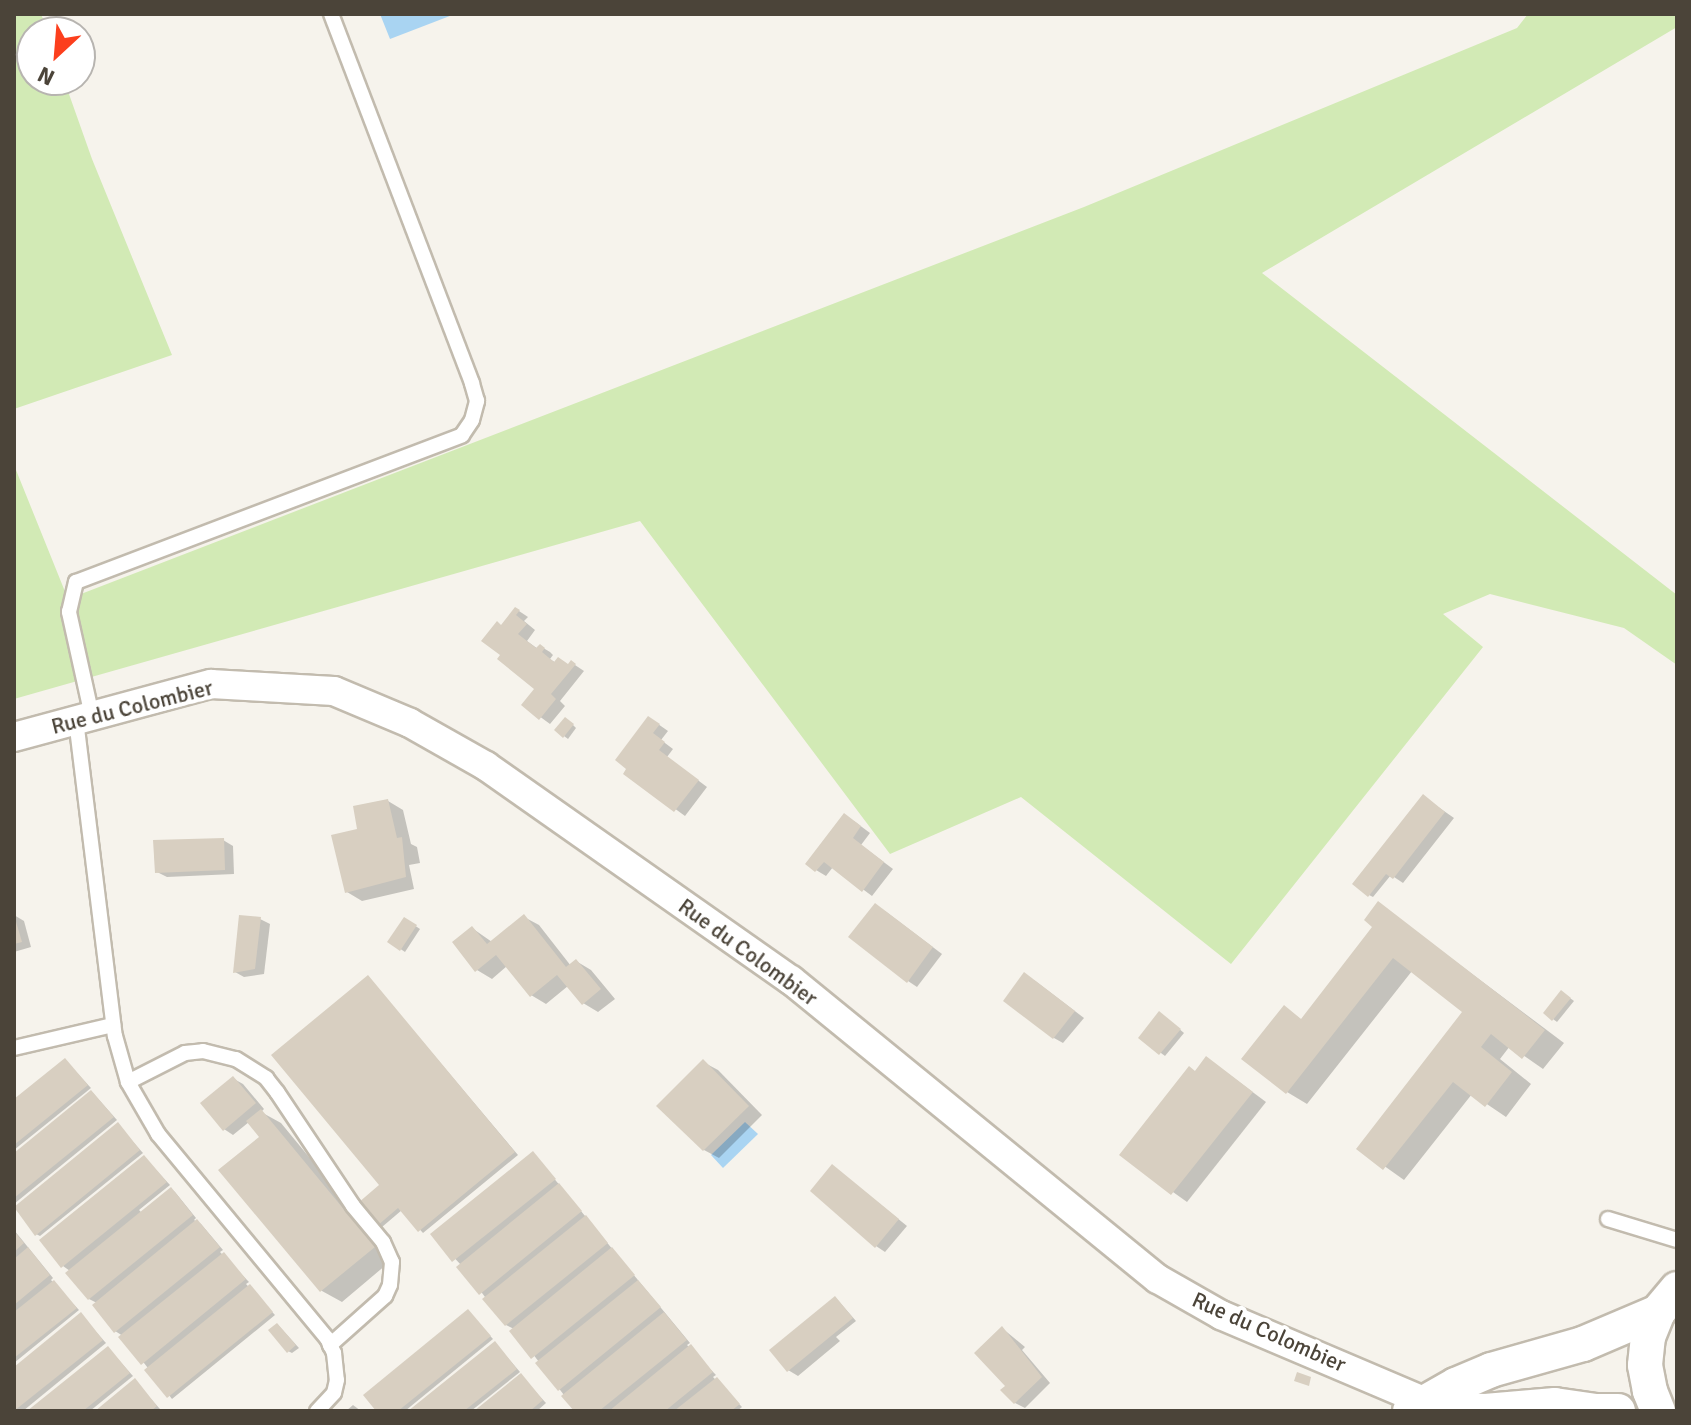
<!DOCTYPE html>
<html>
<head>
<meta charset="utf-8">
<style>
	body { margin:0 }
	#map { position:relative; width:1691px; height:1425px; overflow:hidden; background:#f6f3ec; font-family:Signika,sans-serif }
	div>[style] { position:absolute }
	.green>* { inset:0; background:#d2eab5 }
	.water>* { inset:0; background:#a9d4f2 }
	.shadow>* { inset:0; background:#0003 }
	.building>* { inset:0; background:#d8cfc1 }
	.roads { filter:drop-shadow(2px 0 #c2bbae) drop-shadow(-2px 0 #c2bbae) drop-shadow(0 2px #c2bbae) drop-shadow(0 -2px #c2bbae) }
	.service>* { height:14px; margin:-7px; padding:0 7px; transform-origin:7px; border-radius:7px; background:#fff }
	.minor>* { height:28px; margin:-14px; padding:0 14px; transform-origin:14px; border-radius:14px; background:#fff }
	.tertiary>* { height:34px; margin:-17px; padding:0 17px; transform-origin:17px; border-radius:17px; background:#fff }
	span { translate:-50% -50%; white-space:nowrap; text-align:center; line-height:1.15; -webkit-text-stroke:8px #fff; paint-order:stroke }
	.street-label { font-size:22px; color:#4b4439 }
	.frame { position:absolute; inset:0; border:16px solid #4b4439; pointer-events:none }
	.north { position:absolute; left:16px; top:16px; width:80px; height:80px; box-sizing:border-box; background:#fff; border:2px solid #b7b4b0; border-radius:50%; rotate:206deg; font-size:22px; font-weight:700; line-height:32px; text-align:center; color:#4b4439 }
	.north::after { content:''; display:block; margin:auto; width:28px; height:36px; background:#fc3f1d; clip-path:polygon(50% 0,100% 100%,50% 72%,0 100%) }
</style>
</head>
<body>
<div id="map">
	<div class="green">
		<div style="clip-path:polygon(14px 14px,41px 14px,48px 32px,32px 32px,32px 80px,64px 80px,92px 159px,172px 355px,14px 409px)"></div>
		<div style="clip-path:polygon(1528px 14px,1677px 14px,1677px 27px,1262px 273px,1677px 595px,1677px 665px,1624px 628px,1490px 594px,1443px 614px,1483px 647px,1231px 964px,1021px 797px,890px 854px,640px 521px,14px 699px,14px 465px,68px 599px,1084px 207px,1517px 28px)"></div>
	</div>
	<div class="water">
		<div style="clip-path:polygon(380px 14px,455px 14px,390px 39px)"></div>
		<div style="clip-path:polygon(745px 1122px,758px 1134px,723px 1168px,711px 1155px)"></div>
	</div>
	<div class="shadow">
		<div style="clip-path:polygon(516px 609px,528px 617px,524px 621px,535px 630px,527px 641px,538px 649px,540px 646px,550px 652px,553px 655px,550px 659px,556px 663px,569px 666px,572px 663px,584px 671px,560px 701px,565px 706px,550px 724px,524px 705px,537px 689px,502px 655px,502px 627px)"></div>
		<div style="clip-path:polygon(570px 722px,576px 728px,568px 739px,564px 736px)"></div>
		<div style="clip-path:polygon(658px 724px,668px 731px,661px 740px,673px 749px,667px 757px,707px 787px,685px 816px,626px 773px)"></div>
		<div style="clip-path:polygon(1424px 797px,1454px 818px,1403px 883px,1391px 875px,1373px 897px,1369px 895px)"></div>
		<div style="clip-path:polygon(388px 801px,403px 810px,411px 844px,417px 847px,420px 863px,409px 865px,414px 889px,362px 901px,347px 892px,360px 833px)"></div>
		<div style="clip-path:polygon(854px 821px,870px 833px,861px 845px,893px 869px,872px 896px,833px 867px,826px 876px,816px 870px)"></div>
		<div style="clip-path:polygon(223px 840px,233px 846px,234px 874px,167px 877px,157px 872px)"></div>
		<div style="clip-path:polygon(885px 911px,942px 954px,917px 987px,908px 981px)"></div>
		<div style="clip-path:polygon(1391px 913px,1564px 1043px,1543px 1069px,1510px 1046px,1500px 1059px,1531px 1084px,1506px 1117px,1472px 1094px,1404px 1180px,1359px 1148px,1465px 1012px,1412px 971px,1307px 1104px,1287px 1092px,1285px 1008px,1302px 1020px)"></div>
		<div style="clip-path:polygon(14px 915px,24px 921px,31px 947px,14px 952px)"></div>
		<div style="clip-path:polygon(524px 917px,539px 925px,571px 966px,576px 961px,591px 970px,615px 999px,598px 1012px,583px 1003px,568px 986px,546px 1004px,531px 995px,507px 966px,492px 979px,477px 970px,472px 928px,492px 942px)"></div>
		<div style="clip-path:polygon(260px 919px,270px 924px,264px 974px,244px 977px,235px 972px)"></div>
		<div style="clip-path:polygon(405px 919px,420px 929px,405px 952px,390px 942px)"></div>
		<div style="clip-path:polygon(368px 977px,518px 1155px,423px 1233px,402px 1210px,382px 1227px,378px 1224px,382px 1186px)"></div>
		<div style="clip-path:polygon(1034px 980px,1084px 1018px,1063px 1043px,1054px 1038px)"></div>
		<div style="clip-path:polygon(1566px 995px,1574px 1001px,1557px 1022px,1553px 1019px)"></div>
		<div style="clip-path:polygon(1164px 1016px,1184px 1033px,1165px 1056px,1141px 1038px)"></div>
		<div style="clip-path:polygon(1207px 1058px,1266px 1102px,1187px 1202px,1121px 1155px)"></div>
		<div style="clip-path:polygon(65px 1060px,91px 1088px,14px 1150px,14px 1102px)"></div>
		<div style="clip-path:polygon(703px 1062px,718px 1070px,762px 1115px,719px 1158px,704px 1150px)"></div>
		<div style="clip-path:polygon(234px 1079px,243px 1084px,264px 1109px,261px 1112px,281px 1123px,393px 1259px,342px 1302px,322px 1291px,221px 1170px,261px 1137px,249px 1122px,233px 1135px,224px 1129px)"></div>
		<div style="clip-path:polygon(92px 1092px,117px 1120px,14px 1204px,14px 1156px)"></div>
		<div style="clip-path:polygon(118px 1125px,143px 1153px,40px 1236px,36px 1234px,15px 1208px)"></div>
		<div style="clip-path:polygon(533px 1153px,690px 1343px,687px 1345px,716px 1375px,713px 1377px,742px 1407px,737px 1411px,576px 1411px,514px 1329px,506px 1325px,461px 1265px,433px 1235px)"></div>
		<div style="clip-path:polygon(144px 1157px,170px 1185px,139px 1210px,142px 1213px,171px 1189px,175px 1192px,196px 1218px,194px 1220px,201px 1224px,223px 1250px,220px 1252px,249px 1282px,246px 1284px,275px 1315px,172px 1399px,123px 1336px,115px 1331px,97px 1303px,89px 1299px,70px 1271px,63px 1266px)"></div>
		<div style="clip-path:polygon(833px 1166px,907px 1226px,885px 1252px,876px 1246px)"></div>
		<div style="clip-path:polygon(14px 1230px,53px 1278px,51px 1280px,79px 1310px,14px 1363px)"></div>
		<div style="clip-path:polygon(836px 1298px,856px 1321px,836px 1337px,840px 1341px,798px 1376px,788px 1370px)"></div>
		<div style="clip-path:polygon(468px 1311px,493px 1339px,405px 1411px,378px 1411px)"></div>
		<div style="clip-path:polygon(81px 1315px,106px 1343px,23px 1411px,14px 1411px,14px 1369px)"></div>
		<div style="clip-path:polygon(278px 1325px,299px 1348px,292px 1353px,288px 1351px)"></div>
		<div style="clip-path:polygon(1002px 1328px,1025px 1347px,1022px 1350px,1050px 1383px,1025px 1408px,1015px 1403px,1008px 1386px)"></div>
		<div style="clip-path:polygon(495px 1343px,520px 1372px,471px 1411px,411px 1411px)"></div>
		<div style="clip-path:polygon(108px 1348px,133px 1376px,90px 1411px,30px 1411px)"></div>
		<div style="clip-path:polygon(521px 1376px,546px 1403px,537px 1411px,477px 1411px)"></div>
		<div style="clip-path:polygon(135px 1381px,160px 1409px,98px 1411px)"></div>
		<div style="clip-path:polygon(353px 1405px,361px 1411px,346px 1411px)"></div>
	</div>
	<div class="building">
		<div style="clip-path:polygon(515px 607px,520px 610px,516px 615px,527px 624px,518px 634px,536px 648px,540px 644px,545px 648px,542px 652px,554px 662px,558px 657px,568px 664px,571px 660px,576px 664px,551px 694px,556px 699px,539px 720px,521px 705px,534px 689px,497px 659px,500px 655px,481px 641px,497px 621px,501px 625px)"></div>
		<div style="clip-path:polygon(648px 716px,660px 724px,653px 733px,665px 742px,659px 750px,699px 780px,674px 812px,623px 774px,626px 769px,615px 760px)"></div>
		<div style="clip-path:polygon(565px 717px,574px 724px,563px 738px,554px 730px)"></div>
		<div style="clip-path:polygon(1423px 794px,1445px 812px,1393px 879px,1386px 874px,1368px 897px,1352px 884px)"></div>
		<div style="clip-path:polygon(388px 799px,397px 838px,402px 837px,406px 877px,345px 893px,331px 835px,357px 829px,353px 806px)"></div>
		<div style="clip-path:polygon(844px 813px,861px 826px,853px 838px,884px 862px,862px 892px,824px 862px,815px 872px,805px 864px)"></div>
		<div style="clip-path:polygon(224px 838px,225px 870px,155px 873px,153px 840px)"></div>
		<div style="clip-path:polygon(1378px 901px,1545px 1030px,1522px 1059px,1491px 1034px,1481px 1047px,1512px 1072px,1485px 1107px,1453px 1082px,1383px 1170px,1356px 1149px,1462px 1012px,1393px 958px,1286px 1094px,1241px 1059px,1284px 1005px,1301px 1019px,1372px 927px,1364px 920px)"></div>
		<div style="clip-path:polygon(875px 903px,933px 947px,907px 983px,848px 937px)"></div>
		<div style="clip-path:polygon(524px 914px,566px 967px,576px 959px,601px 989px,582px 1005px,557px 975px,530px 997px,496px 955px,475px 972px,452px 942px,472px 926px,487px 944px)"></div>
		<div style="clip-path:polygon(14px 915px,22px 942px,14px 944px)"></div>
		<div style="clip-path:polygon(239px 915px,261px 917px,255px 969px,233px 973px)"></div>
		<div style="clip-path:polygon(404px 917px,417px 925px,400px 951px,387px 942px)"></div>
		<div style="clip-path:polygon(1024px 972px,1075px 1011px,1053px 1039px,1003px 1001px)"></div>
		<div style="clip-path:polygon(368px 975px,515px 1152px,418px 1232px,398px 1208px,377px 1226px,358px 1203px,379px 1185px,271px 1055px)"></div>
		<div style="clip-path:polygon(1561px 990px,1571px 998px,1552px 1021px,1543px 1013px)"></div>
		<div style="clip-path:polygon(1159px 1011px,1181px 1029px,1159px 1055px,1138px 1038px)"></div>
		<div style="clip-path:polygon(1206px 1056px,1253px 1092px,1171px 1195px,1119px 1155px,1189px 1066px,1195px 1071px)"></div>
		<div style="clip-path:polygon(65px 1058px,88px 1085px,14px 1145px,14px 1099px)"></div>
		<div style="clip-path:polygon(703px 1059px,749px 1106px,703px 1151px,656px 1106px)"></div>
		<div style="clip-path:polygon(233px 1076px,256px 1103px,223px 1131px,200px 1103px)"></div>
		<div style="clip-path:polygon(91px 1090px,114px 1117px,14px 1198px,14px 1153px)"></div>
		<div style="clip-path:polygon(261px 1109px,375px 1247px,320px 1292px,218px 1170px,259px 1137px,246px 1121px)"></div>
		<div style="clip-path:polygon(118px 1122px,140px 1150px,35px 1236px,14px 1207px)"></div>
		<div style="clip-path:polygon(533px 1151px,556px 1179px,452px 1262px,430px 1234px)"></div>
		<div style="clip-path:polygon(144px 1155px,167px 1182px,61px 1268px,39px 1240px)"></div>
		<div style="clip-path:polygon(832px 1164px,899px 1219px,875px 1248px,810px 1191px)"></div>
		<div style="clip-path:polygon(559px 1183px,582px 1211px,479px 1295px,456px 1267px)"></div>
		<div style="clip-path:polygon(171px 1187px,193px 1215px,88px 1300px,65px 1273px)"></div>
		<div style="clip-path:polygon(586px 1215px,608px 1243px,505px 1326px,482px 1299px)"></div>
		<div style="clip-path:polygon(197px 1219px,220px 1247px,114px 1333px,92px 1305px)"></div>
		<div style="clip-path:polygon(14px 1231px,24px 1243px,14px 1252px)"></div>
		<div style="clip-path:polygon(28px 1247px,50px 1275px,14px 1305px,14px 1259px)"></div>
		<div style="clip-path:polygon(612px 1247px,635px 1275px,531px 1359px,509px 1331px)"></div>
		<div style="clip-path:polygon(224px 1252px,246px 1279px,141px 1365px,118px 1337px)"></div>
		<div style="clip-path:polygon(54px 1280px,77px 1308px,14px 1358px,14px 1312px)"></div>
		<div style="clip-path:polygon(638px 1280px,661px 1307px,558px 1391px,535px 1363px)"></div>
		<div style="clip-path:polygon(250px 1284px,273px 1312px,167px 1398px,144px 1370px)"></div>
		<div style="clip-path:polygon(835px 1296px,853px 1318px,787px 1372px,769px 1350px)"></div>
		<div style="clip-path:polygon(468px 1309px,491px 1336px,398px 1411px,376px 1411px,363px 1395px)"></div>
		<div style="clip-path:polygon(81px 1312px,103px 1340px,14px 1411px,14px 1367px)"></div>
		<div style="clip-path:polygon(664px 1312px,687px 1340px,599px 1411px,574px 1411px,561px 1396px)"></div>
		<div style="clip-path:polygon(277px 1323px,296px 1345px,287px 1353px,268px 1330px)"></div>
		<div style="clip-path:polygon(1002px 1326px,1042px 1377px,1014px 1404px,1000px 1390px,1005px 1386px,974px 1353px)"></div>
		<div style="clip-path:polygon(495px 1341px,517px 1369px,464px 1411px,408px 1411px)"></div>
		<div style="clip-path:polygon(691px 1344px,713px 1372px,665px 1411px,609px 1411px)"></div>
		<div style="clip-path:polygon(108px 1346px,130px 1373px,83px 1411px,27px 1411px)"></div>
		<div style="clip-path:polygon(1297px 1372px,1311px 1377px,1309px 1386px,1294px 1381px)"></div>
		<div style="clip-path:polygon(521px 1373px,543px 1400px,530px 1411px,474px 1411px)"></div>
		<div style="clip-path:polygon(717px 1377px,740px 1404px,731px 1411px,674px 1411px)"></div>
		<div style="clip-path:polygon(135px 1378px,157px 1406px,151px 1411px,95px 1411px)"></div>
	</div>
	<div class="roads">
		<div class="service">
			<div style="left:92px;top:716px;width:107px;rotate:-102.5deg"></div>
			<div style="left:69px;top:612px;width:31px;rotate:-77deg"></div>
			<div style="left:76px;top:582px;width:413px;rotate:-20.8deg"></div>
			<div style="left:462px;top:435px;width:18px;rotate:-56deg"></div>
			<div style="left:472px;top:420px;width:20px;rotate:-75deg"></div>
			<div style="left:477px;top:401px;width:19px;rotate:-106deg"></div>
			<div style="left:472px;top:383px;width:395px;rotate:-110.9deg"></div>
			<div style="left:76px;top:720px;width:318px;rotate:83deg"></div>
			<div style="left:115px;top:1036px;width:48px;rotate:74.2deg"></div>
			<div style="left:128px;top:1082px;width:60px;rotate:60deg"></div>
			<div style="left:158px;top:1134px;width:265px;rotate:50.4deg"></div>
			<div style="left:327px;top:1338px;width:17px;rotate:65deg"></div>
			<div style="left:334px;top:1353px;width:27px;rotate:84deg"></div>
			<div style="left:337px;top:1380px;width:13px;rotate:103deg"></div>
			<div style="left:334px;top:1393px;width:25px;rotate:133deg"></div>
			<div style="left:14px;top:1048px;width:102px;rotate:-13.1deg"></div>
			<div style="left:128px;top:1082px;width:64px;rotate:-27deg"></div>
			<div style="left:185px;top:1053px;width:18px;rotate:-6deg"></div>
			<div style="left:203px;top:1051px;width:34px;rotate:14deg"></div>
			<div style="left:236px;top:1059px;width:36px;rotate:32deg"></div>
			<div style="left:266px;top:1078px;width:18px;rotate:52deg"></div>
			<div style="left:277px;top:1092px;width:137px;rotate:56.3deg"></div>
			<div style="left:353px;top:1206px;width:47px;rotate:50.2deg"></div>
			<div style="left:383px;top:1242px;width:22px;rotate:66deg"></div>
			<div style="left:392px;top:1262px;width:23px;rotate:95deg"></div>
			<div style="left:390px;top:1285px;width:12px;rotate:114deg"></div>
			<div style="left:385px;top:1296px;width:74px;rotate:138.3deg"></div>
			<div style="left:1608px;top:1219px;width:72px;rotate:16.9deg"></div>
		</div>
		<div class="minor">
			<div style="left:14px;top:737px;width:204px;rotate:-15.1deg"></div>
			<div style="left:211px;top:684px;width:123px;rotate:3.3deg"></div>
			<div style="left:334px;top:691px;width:82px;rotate:22.8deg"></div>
			<div style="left:410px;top:723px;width:87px;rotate:29.5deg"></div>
			<div style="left:486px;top:766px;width:373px;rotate:35.1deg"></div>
			<div style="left:791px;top:980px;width:473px;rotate:39.2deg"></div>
			<div style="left:1158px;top:1279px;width:73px;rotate:29.7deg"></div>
			<div style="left:1221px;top:1315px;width:233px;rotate:23deg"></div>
			<div style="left:1435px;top:1406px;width:50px;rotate:2.3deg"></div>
			<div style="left:1485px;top:1408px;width:70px;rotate:-4.9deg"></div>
			<div style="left:1555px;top:1402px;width:49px;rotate:8.3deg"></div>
		</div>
		<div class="tertiary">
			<div style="left:1410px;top:1411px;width:53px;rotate:-29.5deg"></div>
			<div style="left:1456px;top:1385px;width:38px;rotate:-23deg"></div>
			<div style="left:1491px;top:1370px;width:96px;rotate:-15.8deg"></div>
			<div style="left:1583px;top:1344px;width:82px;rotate:-23.1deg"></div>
			<div style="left:1597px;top:1411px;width:21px"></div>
			<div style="left:1658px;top:1411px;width:22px;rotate:-112deg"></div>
			<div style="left:1650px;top:1391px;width:26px;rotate:-101deg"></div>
			<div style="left:1645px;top:1365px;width:28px;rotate:-84deg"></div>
			<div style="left:1648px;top:1337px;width:27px;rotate:-68deg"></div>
			<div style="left:1658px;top:1312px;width:30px;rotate:-50deg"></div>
		</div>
	</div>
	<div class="street-label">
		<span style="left:132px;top:707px;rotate:-14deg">Rue du Colombier</span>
		<span style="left:748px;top:952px;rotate:36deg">Rue du Colombier</span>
		<span style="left:1269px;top:1332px;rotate:24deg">Rue du Colombier</span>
	</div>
	<div class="frame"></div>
	<div class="north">N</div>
</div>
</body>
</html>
